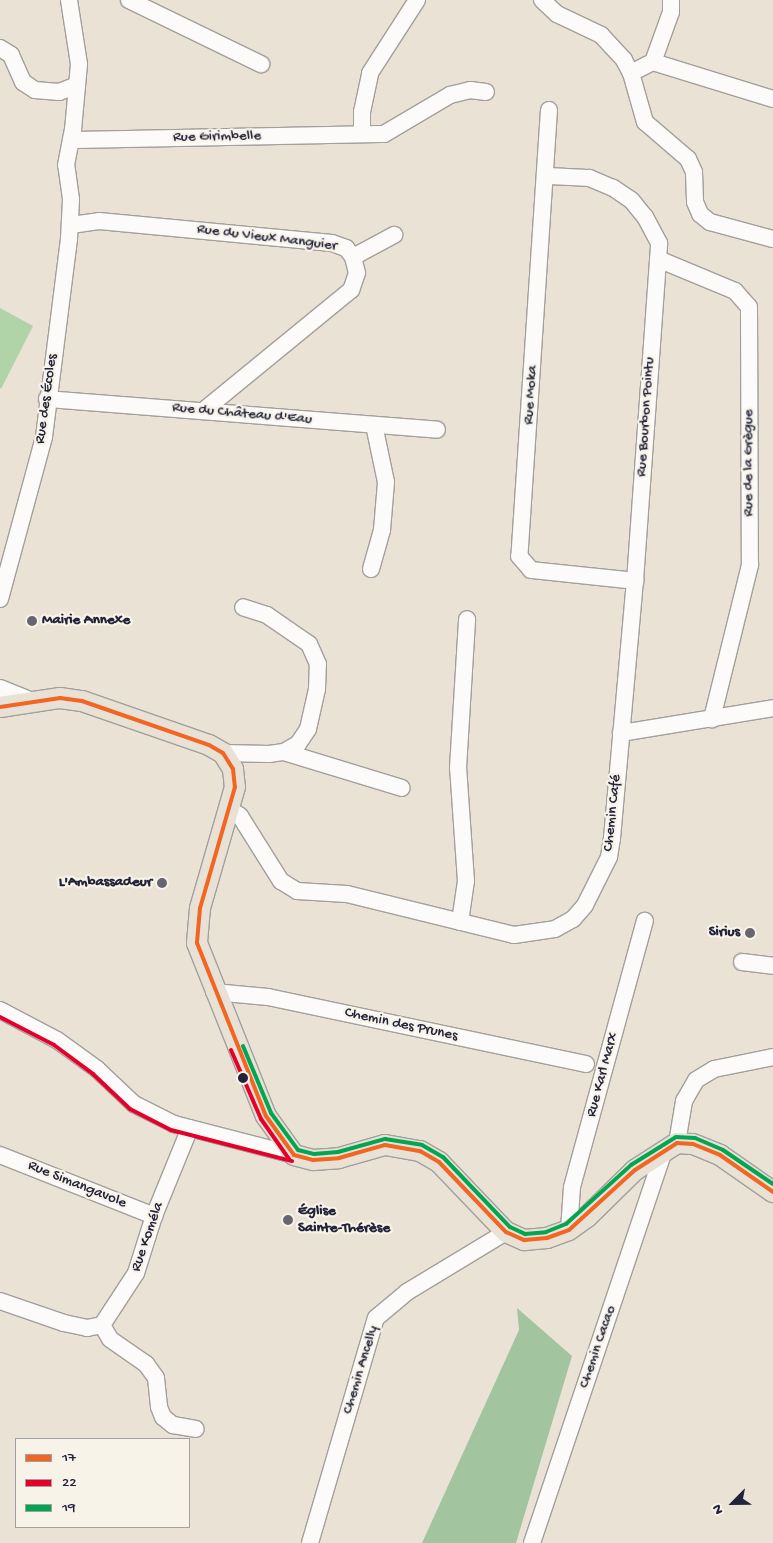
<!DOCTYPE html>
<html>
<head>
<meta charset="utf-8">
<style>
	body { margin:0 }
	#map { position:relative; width:773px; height:1543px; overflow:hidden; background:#e9e2d5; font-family:"Gochi Hand",sans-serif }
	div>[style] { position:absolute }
	.green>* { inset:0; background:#b0d4a8 }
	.forest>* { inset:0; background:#a2c49f }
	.roads { filter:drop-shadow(1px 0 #a39f9b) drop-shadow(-1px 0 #a39f9b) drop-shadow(0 1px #a39f9b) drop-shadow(0 -1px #a39f9b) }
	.minor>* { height:16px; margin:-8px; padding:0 8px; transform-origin:8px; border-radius:8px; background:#fcfbf9 }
	.major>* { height:20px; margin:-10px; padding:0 10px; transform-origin:10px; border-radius:10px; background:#e8e1d5 }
	.bus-1>* { height:4px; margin:-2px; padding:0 2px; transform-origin:2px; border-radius:2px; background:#f26522 }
	.bus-2>* { height:4px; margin:-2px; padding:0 2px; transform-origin:2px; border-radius:2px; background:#e4002b }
	.bus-3>* { height:4px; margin:-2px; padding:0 2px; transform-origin:2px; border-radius:2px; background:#00a651 }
	.dots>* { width:14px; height:14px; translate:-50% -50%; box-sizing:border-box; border:2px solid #f7f3e8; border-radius:50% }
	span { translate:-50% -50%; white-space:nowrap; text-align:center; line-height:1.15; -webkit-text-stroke:4.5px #f7f3e8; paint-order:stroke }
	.street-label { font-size:15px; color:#22223b }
	.poi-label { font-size:15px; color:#22223b; font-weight:700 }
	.left { translate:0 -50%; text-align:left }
	.right { translate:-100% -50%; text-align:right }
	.legend { position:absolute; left:15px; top:1438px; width:175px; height:90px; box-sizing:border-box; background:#f7f3e8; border:1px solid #a29fa3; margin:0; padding:6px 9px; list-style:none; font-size:15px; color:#22223b }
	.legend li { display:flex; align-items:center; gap:10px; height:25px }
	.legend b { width:25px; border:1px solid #a29fa3 }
	.north { position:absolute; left:708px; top:1478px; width:50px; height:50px; -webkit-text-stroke:4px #f7f3e8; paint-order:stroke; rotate:247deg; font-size:14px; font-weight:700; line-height:20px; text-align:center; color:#22223b }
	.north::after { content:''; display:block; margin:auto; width:18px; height:22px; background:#22223b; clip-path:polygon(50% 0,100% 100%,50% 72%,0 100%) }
</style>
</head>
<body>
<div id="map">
	<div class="green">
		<div style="clip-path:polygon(0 308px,33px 326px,1px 389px,0 388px)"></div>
	</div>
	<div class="forest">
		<div style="clip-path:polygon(517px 1308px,572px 1356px,516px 1543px,422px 1543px,519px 1330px)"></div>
	</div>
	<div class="roads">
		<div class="minor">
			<div style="left:129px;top:0;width:147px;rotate:25.9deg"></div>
			<div style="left:542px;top:0;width:21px;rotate:43deg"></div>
			<div style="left:557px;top:14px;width:49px;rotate:25.5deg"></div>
			<div style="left:601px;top:35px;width:34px;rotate:47deg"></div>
			<div style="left:624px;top:60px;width:15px;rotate:62deg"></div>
			<div style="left:631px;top:73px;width:51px;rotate:74.1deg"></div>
			<div style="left:645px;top:122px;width:57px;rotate:40.7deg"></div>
			<div style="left:688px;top:159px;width:14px;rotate:65deg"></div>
			<div style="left:694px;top:172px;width:30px;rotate:88deg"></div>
			<div style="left:695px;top:202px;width:13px;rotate:67deg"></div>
			<div style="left:700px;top:214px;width:13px;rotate:39deg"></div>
			<div style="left:710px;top:222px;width:65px;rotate:15.1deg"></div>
			<div style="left:0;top:48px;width:13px;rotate:32deg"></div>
			<div style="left:11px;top:55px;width:30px;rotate:66deg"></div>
			<div style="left:23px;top:82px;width:14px;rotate:34deg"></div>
			<div style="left:35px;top:90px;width:24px;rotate:5deg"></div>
			<div style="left:59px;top:92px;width:19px;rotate:-21deg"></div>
			<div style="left:653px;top:62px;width:126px;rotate:17.1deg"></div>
			<div style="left:631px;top:73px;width:25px;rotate:-27deg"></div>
			<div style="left:653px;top:62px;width:53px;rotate:-70.2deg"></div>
			<div style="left:671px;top:12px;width:12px;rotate:-90deg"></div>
			<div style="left:549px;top:110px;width:447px;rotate:93.8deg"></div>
			<div style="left:519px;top:556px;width:18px;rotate:49deg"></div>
			<div style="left:531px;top:570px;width:105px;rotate:6deg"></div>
			<div style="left:362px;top:133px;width:21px;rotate:-90deg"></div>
			<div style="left:362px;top:112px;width:40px;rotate:-78deg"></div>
			<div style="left:370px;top:73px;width:87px;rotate:-57.2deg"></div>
			<div style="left:71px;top:140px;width:313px;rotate:-1.1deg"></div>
			<div style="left:384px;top:134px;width:77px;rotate:-30.6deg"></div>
			<div style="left:450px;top:95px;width:21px;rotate:-14deg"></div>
			<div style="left:470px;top:90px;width:16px;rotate:7deg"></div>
			<div style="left:71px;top:225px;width:28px;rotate:-8deg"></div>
			<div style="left:99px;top:221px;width:234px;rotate:5.4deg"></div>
			<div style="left:332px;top:243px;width:15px;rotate:20deg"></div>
			<div style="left:346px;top:248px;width:11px;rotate:52deg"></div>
			<div style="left:353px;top:257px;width:16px;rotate:76deg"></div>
			<div style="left:357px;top:273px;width:18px;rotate:109deg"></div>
			<div style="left:351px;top:290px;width:191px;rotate:140.7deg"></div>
			<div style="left:353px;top:257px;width:47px;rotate:-28.2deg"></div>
			<div style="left:658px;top:259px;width:83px;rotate:22.6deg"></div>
			<div style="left:735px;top:291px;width:21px;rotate:49deg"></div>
			<div style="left:749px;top:307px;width:258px;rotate:89.8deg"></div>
			<div style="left:750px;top:565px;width:159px;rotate:103.9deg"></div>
			<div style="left:47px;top:399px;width:391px;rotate:4.5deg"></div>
			<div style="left:371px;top:569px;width:41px;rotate:-74.2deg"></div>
			<div style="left:382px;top:530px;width:48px;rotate:-85.2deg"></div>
			<div style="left:386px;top:482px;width:58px;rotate:-101.9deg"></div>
			<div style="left:0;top:599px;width:168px;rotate:-74.8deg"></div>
			<div style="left:44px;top:437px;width:200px;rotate:-82.8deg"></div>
			<div style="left:69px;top:239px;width:40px;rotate:-87.1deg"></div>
			<div style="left:71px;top:199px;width:34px;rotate:-98deg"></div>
			<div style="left:66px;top:165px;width:36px;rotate:-79deg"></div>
			<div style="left:73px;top:130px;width:66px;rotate:-84.8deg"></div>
			<div style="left:79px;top:64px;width:65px;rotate:-98.9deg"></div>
			<div style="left:0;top:688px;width:38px;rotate:22deg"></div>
			<div style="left:621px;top:733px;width:154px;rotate:-9.3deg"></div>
			<div style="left:284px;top:752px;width:123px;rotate:17deg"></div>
			<div style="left:223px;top:753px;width:46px;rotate:1.2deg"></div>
			<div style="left:269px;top:754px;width:15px;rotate:-8deg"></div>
			<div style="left:284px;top:752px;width:16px;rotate:-30deg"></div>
			<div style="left:298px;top:744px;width:18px;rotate:-56deg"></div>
			<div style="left:308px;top:729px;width:41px;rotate:-77.3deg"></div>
			<div style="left:317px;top:689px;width:25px;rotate:-88deg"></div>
			<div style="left:318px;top:664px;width:22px;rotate:-114deg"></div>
			<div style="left:309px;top:644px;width:51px;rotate:-145.4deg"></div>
			<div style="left:267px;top:615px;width:25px;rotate:-162deg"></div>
			<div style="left:229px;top:809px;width:13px;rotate:32deg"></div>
			<div style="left:240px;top:816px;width:77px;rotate:57.8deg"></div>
			<div style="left:281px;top:881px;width:19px;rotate:32deg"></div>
			<div style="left:297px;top:891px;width:50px;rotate:3.4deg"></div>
			<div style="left:347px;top:894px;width:172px;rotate:13.8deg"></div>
			<div style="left:514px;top:935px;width:41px;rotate:-8.3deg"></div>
			<div style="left:555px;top:929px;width:21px;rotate:-29deg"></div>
			<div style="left:573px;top:919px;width:18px;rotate:-49deg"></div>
			<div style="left:585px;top:905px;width:54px;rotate:-63.4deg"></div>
			<div style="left:609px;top:857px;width:19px;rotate:-81deg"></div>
			<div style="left:612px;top:838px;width:258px;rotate:-84.9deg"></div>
			<div style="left:635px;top:581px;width:339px;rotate:-85.9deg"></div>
			<div style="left:659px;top:243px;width:30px;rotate:-118deg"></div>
			<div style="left:645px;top:217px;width:22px;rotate:-129deg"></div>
			<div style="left:631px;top:200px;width:22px;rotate:-146deg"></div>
			<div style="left:613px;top:188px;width:26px;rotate:-157deg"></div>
			<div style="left:589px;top:178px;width:43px;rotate:-177.3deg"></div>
			<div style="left:460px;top:922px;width:41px;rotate:-81.7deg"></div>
			<div style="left:466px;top:881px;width:113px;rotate:-94deg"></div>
			<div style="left:458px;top:768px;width:149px;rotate:-86.5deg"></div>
			<div style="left:742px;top:962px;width:31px;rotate:7deg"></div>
			<div style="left:214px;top:992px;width:54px;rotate:5.3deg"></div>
			<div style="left:268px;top:997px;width:325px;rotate:11.9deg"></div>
			<div style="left:0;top:1010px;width:64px;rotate:27.8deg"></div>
			<div style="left:57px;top:1040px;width:49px;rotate:35.9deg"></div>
			<div style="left:97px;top:1069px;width:51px;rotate:43.4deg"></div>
			<div style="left:134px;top:1104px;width:45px;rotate:26.6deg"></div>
			<div style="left:174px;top:1124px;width:124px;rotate:14.5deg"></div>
			<div style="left:677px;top:1143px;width:43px;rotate:-80.5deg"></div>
			<div style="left:684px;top:1101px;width:24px;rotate:-60deg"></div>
			<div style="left:696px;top:1080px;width:21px;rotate:-31deg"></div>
			<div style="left:714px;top:1069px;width:60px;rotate:-11.5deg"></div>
			<div style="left:0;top:1155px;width:166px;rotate:21.6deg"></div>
			<div style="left:569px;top:1230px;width:43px;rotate:-86deg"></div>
			<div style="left:572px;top:1187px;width:276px;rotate:-74.7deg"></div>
			<div style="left:0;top:1301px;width:68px;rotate:19deg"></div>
			<div style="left:64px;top:1323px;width:24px;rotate:12deg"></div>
			<div style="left:87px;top:1328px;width:15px;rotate:-11deg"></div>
			<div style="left:102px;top:1325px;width:62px;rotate:-56.8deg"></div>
			<div style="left:136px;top:1273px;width:60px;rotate:-72.5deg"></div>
			<div style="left:154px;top:1216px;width:95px;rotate:-67.8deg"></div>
			<div style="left:102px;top:1325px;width:16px;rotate:60deg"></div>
			<div style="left:110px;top:1339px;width:44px;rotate:34.8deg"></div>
			<div style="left:146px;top:1364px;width:17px;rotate:54deg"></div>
			<div style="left:156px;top:1378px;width:29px;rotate:84deg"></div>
			<div style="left:159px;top:1407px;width:11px;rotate:68deg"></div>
			<div style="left:163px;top:1417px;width:13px;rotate:39deg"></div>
			<div style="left:173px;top:1425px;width:23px;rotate:10deg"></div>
			<div style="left:310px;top:1543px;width:234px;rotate:-73.7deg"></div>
			<div style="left:376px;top:1318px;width:40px;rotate:-40deg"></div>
			<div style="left:407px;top:1292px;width:116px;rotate:-31.2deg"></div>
			<div style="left:532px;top:1543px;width:414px;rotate:-71.4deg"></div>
		</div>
		<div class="major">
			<div style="left:0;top:707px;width:61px;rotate:-8.5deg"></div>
			<div style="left:60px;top:698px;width:22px;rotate:8deg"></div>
			<div style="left:82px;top:701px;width:134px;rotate:19.1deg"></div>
			<div style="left:209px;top:745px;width:16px;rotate:30deg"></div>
			<div style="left:223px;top:753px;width:19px;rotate:58deg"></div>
			<div style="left:233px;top:769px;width:18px;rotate:84deg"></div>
			<div style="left:235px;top:787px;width:126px;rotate:106.1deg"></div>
			<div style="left:200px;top:908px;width:35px;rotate:95deg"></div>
			<div style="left:197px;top:943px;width:186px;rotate:68.3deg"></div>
			<div style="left:266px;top:1116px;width:48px;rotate:54.3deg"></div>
			<div style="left:294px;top:1155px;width:20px;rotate:15deg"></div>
			<div style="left:313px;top:1160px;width:26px;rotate:-4deg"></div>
			<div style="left:339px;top:1158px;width:48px;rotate:-15.8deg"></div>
			<div style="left:385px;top:1145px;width:36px;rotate:10deg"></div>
			<div style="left:420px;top:1151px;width:22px;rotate:30deg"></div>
			<div style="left:439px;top:1162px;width:97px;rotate:46.3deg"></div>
			<div style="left:506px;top:1232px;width:20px;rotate:24deg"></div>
			<div style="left:524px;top:1240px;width:23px;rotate:-5deg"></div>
			<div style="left:547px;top:1238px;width:23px;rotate:-20deg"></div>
			<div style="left:569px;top:1230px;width:22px;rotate:-36deg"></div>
			<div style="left:587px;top:1217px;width:67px;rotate:-44.4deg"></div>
			<div style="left:635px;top:1170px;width:50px;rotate:-32.7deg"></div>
			<div style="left:677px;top:1143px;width:16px;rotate:4deg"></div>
			<div style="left:693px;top:1144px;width:29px;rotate:22deg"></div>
			<div style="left:720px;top:1155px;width:65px;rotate:34.9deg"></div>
		</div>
	</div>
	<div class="bus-1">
		<div style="left:0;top:707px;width:61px;rotate:-8.5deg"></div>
		<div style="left:60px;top:698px;width:22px;rotate:8deg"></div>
		<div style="left:82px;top:701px;width:134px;rotate:19.1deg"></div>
		<div style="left:209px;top:745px;width:16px;rotate:30deg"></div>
		<div style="left:223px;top:753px;width:19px;rotate:58deg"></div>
		<div style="left:233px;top:769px;width:18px;rotate:84deg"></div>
		<div style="left:235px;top:787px;width:126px;rotate:106.1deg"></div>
		<div style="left:200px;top:908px;width:35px;rotate:95deg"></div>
		<div style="left:197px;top:943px;width:186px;rotate:68.3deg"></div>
		<div style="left:266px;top:1116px;width:48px;rotate:54.3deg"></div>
		<div style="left:294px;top:1155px;width:20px;rotate:15deg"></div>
		<div style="left:313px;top:1160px;width:26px;rotate:-4deg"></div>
		<div style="left:339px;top:1158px;width:48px;rotate:-15.8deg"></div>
		<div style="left:385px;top:1145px;width:36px;rotate:10deg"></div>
		<div style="left:420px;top:1151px;width:22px;rotate:30deg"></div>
		<div style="left:439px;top:1162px;width:97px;rotate:46.3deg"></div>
		<div style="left:506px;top:1232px;width:20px;rotate:24deg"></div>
		<div style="left:524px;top:1240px;width:23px;rotate:-5deg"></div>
		<div style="left:547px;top:1238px;width:23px;rotate:-20deg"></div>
		<div style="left:569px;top:1230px;width:89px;rotate:-42.3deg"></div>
		<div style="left:635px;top:1170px;width:50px;rotate:-32.7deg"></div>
		<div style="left:677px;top:1143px;width:16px;rotate:4deg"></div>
		<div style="left:693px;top:1144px;width:29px;rotate:22deg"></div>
		<div style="left:720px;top:1155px;width:65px;rotate:34.9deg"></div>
	</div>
	<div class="bus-2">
		<div style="left:0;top:1017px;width:61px;rotate:27.4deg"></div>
		<div style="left:54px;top:1045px;width:49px;rotate:36.6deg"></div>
		<div style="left:93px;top:1074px;width:51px;rotate:43.4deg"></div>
		<div style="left:130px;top:1109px;width:46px;rotate:27.1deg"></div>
		<div style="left:171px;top:1130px;width:125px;rotate:14.4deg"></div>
		<div style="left:231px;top:1050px;width:75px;rotate:66.5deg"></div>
		<div style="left:261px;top:1119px;width:49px;rotate:55deg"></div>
	</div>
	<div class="bus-3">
		<div style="left:243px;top:1046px;width:73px;rotate:67.3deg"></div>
		<div style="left:271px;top:1113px;width:46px;rotate:53.9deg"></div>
		<div style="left:298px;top:1150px;width:16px;rotate:14deg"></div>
		<div style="left:314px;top:1154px;width:24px;rotate:-5deg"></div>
		<div style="left:338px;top:1152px;width:49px;rotate:-15.5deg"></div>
		<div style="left:385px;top:1139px;width:37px;rotate:9deg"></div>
		<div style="left:422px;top:1145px;width:24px;rotate:30deg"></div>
		<div style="left:443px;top:1157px;width:97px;rotate:46.3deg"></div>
		<div style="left:510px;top:1227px;width:17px;rotate:25deg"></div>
		<div style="left:525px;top:1234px;width:21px;rotate:-5deg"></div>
		<div style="left:546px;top:1232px;width:22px;rotate:-22deg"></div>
		<div style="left:566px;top:1224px;width:88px;rotate:-42.2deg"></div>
		<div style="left:631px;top:1165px;width:53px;rotate:-31.9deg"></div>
		<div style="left:676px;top:1137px;width:19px;rotate:3deg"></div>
		<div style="left:695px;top:1138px;width:30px;rotate:23deg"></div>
		<div style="left:723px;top:1150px;width:60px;rotate:34.2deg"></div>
	</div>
	<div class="dots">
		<div style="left:32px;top:621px;background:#686571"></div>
		<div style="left:162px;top:883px;background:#686571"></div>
		<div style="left:750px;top:933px;background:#686571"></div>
		<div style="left:243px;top:1078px;background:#22223b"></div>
		<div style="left:288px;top:1220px;background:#686571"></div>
	</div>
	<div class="street-label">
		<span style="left:217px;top:137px;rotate:-1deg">Rue Girimbelle</span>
		<span style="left:267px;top:238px;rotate:7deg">Rue du Vieux Manguier</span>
		<span style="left:531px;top:395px;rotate:-86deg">Rue Moka</span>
		<span style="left:47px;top:399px;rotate:-82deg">Rue des Écoles</span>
		<span style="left:242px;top:414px;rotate:5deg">Rue du Château d'Eau</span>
		<span style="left:646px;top:417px;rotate:-86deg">Rue Bourbon Pointu</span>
		<span style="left:749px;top:463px;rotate:-90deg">Rue de la Grègue</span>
		<span style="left:613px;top:813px;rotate:-84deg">Chemin Café</span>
		<span style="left:401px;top:1025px;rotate:12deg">Chemin des Prunes</span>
		<span style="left:603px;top:1075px;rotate:-75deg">Rue Karl Marx</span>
		<span style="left:77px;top:1185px;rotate:22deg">Rue Simangavole</span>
		<span style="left:148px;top:1237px;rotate:-71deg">Rue Koméla</span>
		<span style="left:598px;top:1347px;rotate:-71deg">Chemin Cacao</span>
		<span style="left:361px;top:1370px;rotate:-73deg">Chemin Ancelly</span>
	</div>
	<div class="poi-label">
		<span class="left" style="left:42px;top:621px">Mairie Annexe</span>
		<span class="right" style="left:152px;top:883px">L'Ambassadeur</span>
		<span class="right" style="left:740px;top:933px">Sirius</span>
		<span class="left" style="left:298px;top:1220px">Église<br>Sainte-Thérèse</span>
	</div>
	<ul class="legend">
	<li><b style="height:6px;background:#f26522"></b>17</li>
	<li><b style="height:6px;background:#e4002b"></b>22</li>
	<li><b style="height:6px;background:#00a651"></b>19</li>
	</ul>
	<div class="north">N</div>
</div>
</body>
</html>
